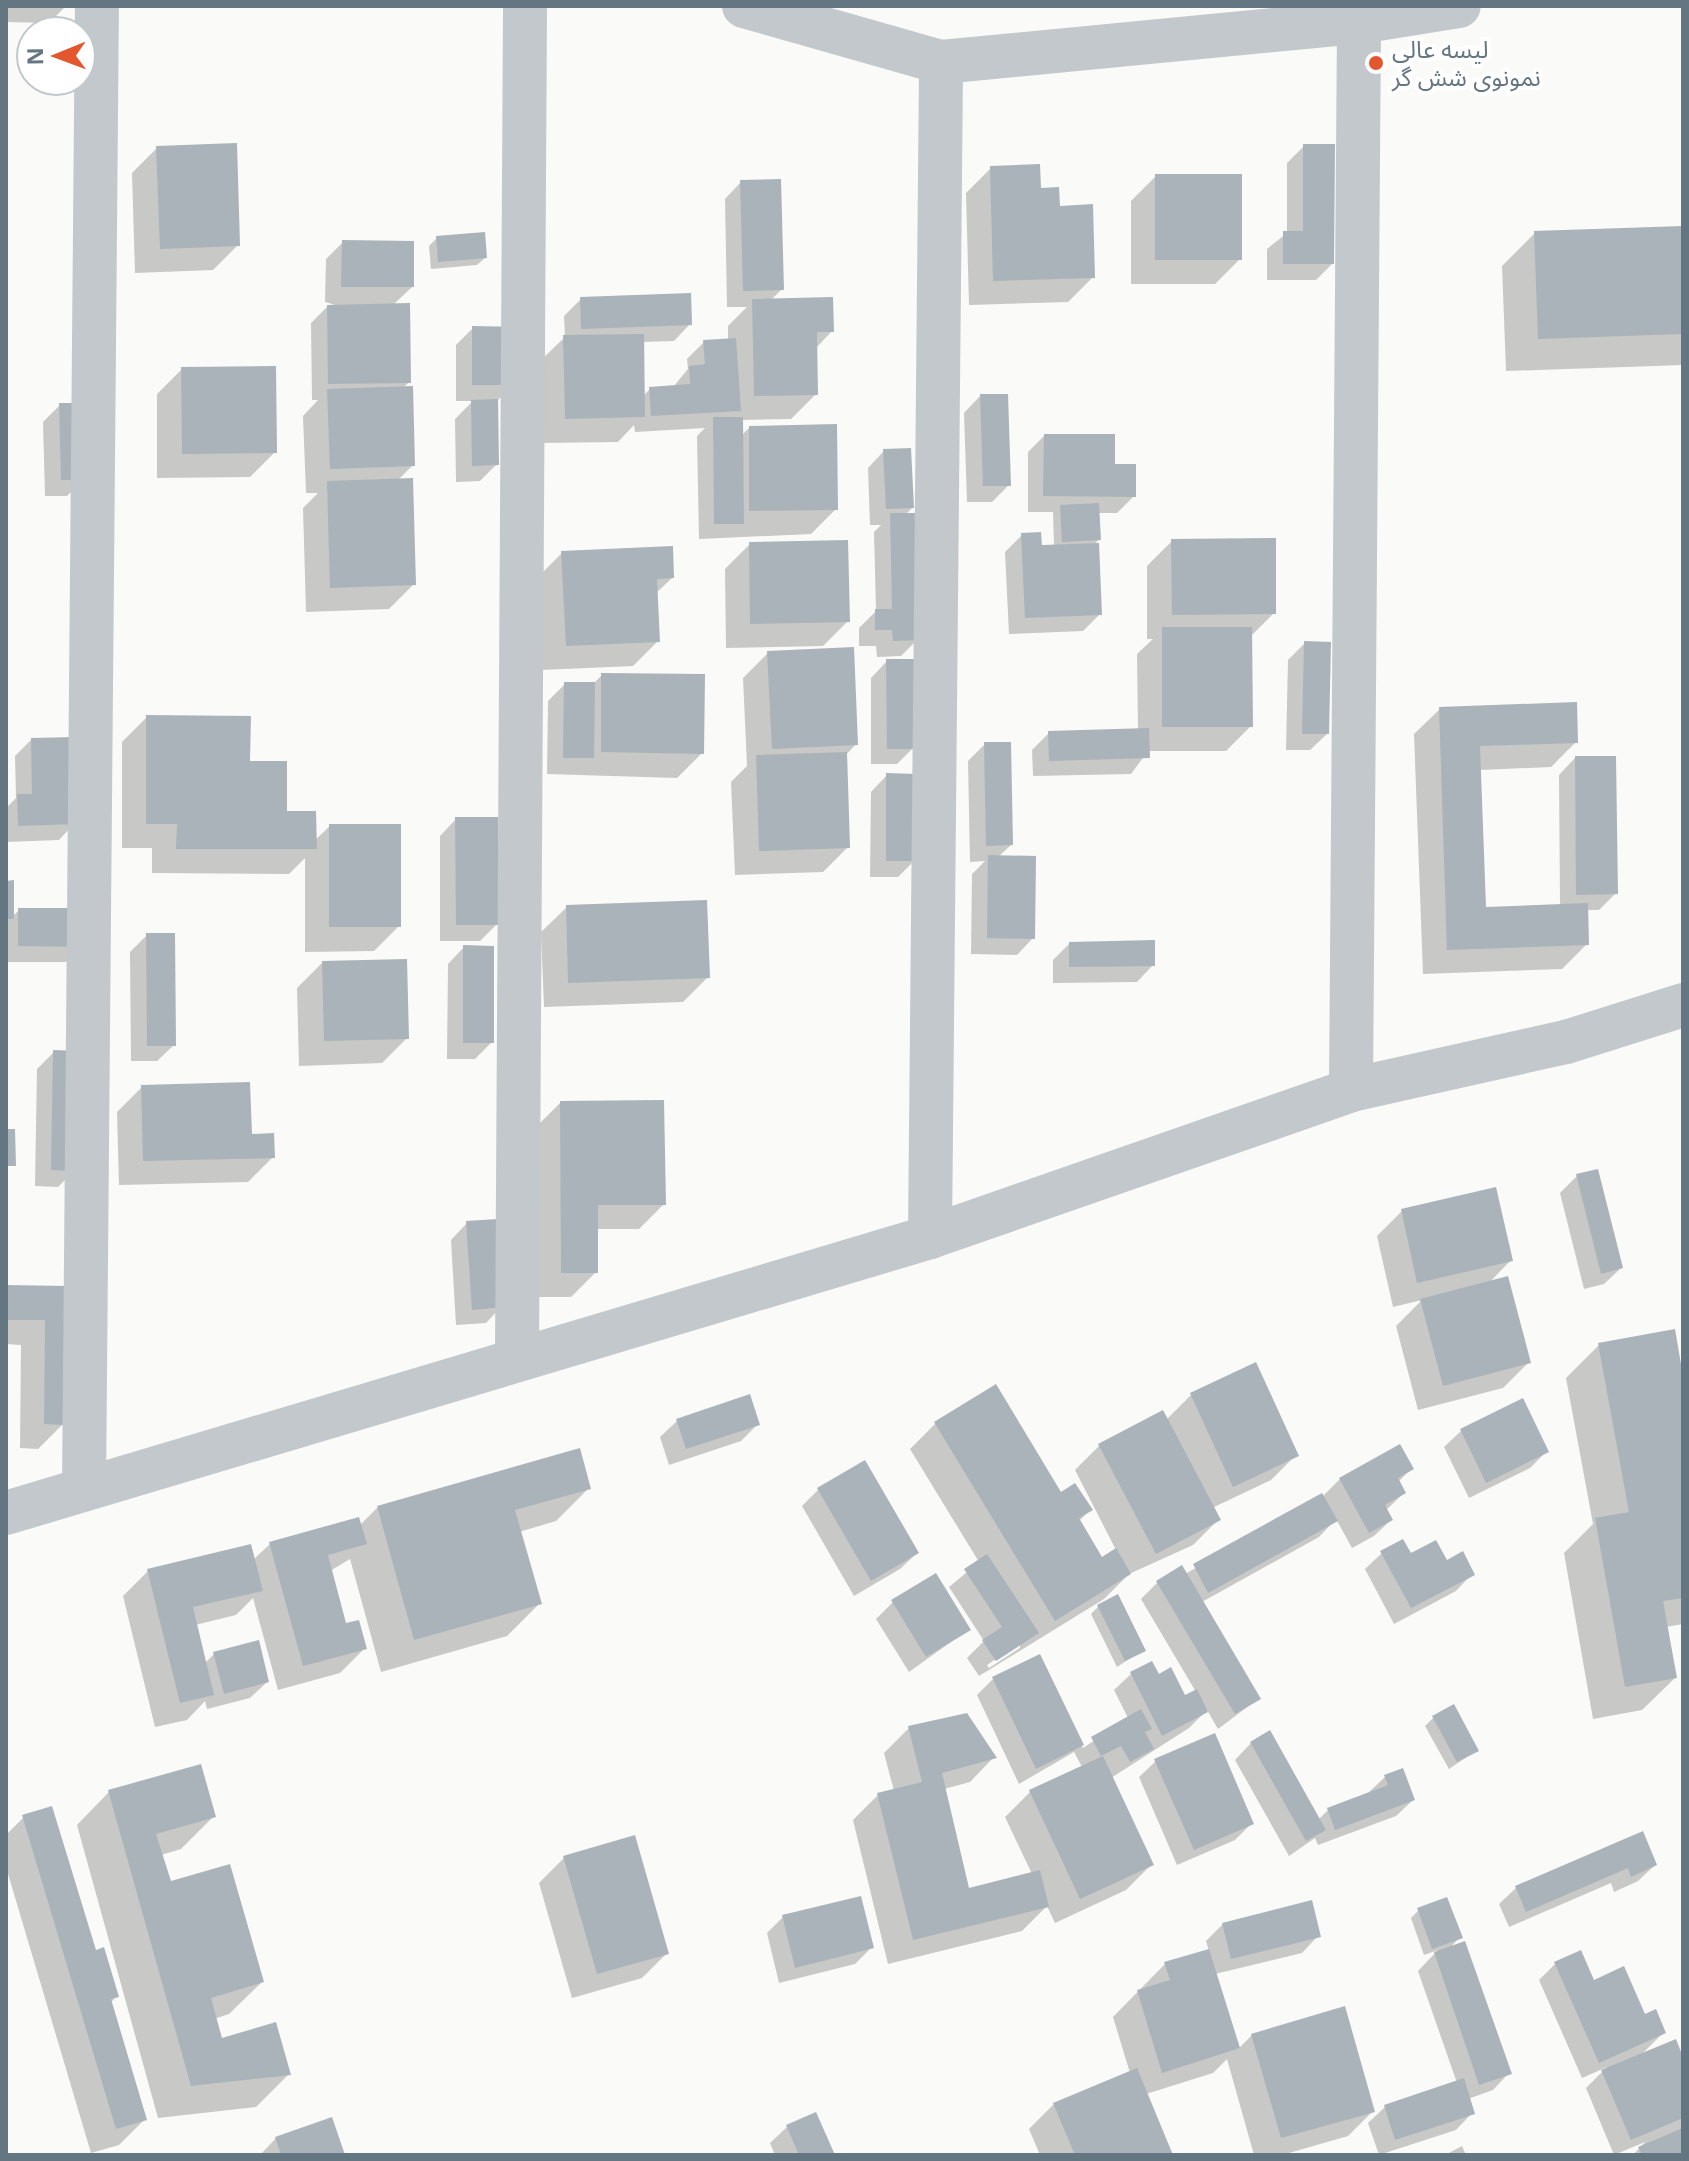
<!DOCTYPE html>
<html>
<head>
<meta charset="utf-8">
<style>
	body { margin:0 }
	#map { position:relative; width:1689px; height:2161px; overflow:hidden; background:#fafaf8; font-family:"Noto Sans","Noto Sans Arabic",sans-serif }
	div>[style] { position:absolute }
	.shadow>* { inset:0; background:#0003 }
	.building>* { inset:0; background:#aab3b9 }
	.minor>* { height:44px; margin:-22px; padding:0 22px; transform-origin:22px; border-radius:22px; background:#c3c8cc }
	.dots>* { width:22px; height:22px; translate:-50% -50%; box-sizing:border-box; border:4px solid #fff; border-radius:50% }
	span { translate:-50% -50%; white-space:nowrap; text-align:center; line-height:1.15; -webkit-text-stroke:8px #fff; paint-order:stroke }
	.poi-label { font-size:24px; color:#657683 }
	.left { translate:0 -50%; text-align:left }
	.frame { position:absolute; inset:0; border:8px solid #657683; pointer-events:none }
	.north { position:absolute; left:16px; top:16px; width:80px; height:80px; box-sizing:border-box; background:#fff; border:2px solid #c1c8cd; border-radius:50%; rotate:269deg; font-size:22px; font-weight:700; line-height:32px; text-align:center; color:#657683 }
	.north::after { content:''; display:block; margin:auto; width:28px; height:36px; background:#e4572e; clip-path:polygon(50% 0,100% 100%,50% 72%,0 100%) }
</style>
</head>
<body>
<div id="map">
	<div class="shadow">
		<div style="clip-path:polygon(6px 6px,66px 6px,49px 23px,6px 22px)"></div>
		<div style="clip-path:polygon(1304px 146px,1332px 264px,1316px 280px,1267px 280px,1267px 249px,1287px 233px,1287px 163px)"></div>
		<div style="clip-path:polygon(157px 148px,238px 245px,213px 270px,135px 273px,132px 173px)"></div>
		<div style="clip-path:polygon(991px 168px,1039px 190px,1058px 208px,1093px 277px,1068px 302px,969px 305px,966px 193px)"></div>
		<div style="clip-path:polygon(1156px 176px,1240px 259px,1215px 284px,1131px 284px,1131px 201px)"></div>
		<div style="clip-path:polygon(741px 182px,782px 289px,771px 300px,832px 331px,816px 348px,816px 394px,791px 419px,741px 420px,741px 436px,749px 428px,836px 509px,811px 534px,699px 539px,697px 436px,705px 428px,635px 432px,634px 425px,618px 442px,541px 443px,539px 362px,565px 337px,564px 316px,581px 299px,690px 324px,674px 341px,642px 342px,643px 396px,650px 389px,673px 387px,688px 369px,687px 359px,704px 342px,728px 341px,728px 326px,747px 307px,727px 307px,725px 199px)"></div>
		<div style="clip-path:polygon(1683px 228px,1683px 365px,1506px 371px,1502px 266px,1535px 233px)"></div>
		<div style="clip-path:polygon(437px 238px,485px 258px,477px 265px,431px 269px,429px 246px)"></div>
		<div style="clip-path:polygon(343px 242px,412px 287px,393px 305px,409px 382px,403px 388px,413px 465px,398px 480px,414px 584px,389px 609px,306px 612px,303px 508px,318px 493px,306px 493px,303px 416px,318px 400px,312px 400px,311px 323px,328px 306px,339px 306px,325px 302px,326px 259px)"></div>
		<div style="clip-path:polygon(473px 328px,514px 384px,496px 402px,497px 464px,480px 481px,456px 482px,455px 419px,473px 401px,456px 401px,456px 345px)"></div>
		<div style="clip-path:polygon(182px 369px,275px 452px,250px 477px,157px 478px,157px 394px)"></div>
		<div style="clip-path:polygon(980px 396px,1009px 485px,992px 502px,967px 502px,964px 413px)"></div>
		<div style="clip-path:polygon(60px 405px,84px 479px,67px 496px,45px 496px,43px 422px)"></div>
		<div style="clip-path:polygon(1044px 436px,1134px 496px,1117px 513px,1098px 513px,1099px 539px,1094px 545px,1100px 614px,1083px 631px,1009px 634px,1005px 552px,1022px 535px,1040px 547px,1054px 546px,1053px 512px,1028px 512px,1028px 452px)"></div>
		<div style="clip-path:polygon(884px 451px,912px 508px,905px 515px,918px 639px,901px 656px,877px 657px,876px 646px,859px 646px,859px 628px,876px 611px,874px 532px,881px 525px,870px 525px,868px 468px)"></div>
		<div style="clip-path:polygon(1172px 541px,1274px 613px,1250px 637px,1251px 726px,1226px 751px,1148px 751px,1131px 774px,1033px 776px,1032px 750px,1049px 733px,1138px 731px,1137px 654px,1153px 639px,1147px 639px,1147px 566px)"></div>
		<div style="clip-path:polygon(750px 544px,848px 621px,823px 646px,726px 648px,725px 569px)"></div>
		<div style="clip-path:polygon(562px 553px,672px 578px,655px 594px,658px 641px,633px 666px,541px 670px,537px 578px)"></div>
		<div style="clip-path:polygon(1305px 643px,1327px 734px,1310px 750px,1286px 750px,1288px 660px)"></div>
		<div style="clip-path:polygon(768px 653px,856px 744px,845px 756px,848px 847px,823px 872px,735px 875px,731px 782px,747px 766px,743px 678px)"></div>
		<div style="clip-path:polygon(887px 661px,913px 748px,897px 764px,871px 764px,871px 678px)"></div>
		<div style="clip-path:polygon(602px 675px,702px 753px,677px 778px,547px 774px,548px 701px,565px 684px,593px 684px)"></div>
		<div style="clip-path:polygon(1440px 709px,1576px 742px,1551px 767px,1479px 770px,1484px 909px,1560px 906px,1559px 775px,1575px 758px,1616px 893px,1599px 910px,1586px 910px,1587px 944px,1562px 969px,1423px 974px,1414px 734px)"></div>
		<div style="clip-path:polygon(147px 717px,248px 763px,285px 813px,314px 841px,330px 826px,399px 926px,374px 951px,305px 952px,305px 858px,289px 874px,152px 873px,152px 848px,122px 848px,122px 742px)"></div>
		<div style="clip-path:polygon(31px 740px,75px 823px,59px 840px,6px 842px,6px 808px,16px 798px,15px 756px)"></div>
		<div style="clip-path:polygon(985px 744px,1011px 845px,998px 857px,1033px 938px,1017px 955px,971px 954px,972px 874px,985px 861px,970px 862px,968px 761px)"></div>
		<div style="clip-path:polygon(887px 775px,914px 861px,898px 877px,870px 877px,871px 792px)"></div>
		<div style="clip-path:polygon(456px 819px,497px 924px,480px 941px,440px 941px,440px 836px)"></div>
		<div style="clip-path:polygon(6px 883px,12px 917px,19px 910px,83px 946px,66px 962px,6px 962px)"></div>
		<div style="clip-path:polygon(567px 907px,708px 977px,683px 1002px,544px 1007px,541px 932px)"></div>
		<div style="clip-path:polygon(147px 935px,174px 1045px,157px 1061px,131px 1061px,130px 952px)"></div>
		<div style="clip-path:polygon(1069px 944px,1153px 965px,1137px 982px,1053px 983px,1053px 960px)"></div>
		<div style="clip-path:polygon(464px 947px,492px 1042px,475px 1059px,447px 1059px,448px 964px)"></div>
		<div style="clip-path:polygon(322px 963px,407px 1038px,382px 1063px,299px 1066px,297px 988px)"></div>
		<div style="clip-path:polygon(54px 1052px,75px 1170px,58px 1187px,35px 1186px,37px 1069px)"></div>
		<div style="clip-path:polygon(142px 1087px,250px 1136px,273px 1157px,248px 1182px,119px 1185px,117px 1112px)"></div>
		<div style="clip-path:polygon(560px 1103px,664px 1204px,639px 1229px,596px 1229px,596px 1272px,571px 1297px,537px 1297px,535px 1128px)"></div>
		<div style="clip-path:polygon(1577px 1176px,1621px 1268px,1604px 1284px,1584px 1289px,1560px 1193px)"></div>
		<div style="clip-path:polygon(1402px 1211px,1511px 1260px,1488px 1284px,1528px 1363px,1503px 1388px,1418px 1410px,1396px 1326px,1422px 1300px,1393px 1307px,1377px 1236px)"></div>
		<div style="clip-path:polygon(467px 1223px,502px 1306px,486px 1323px,456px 1325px,451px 1240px)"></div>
		<div style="clip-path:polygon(6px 1287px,65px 1288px,63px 1424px,38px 1449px,20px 1448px,21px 1345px,6px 1344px)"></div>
		<div style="clip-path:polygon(1599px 1345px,1683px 1387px,1683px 1624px,1666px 1627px,1675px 1678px,1642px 1710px,1593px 1719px,1564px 1553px,1593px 1524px,1566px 1378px)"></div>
		<div style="clip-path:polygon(evenodd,1255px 1365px,1296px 1455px,1271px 1480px,1212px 1508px,1218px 1520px,1193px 1545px,1129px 1574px,1104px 1599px,979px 1676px,967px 1658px,984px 1641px,949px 1587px,979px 1562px,910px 1449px,935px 1424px,995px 1387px,1060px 1494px,1090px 1510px,1079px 1521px,1101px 1559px,1116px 1550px,1075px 1470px,1100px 1445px,1166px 1420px,1191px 1395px,1255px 1365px,1020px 1643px,1020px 1648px,989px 1668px,987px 1665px,1020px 1643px)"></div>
		<div style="clip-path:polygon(677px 1421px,758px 1424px,741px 1441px,669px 1465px,660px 1437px)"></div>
		<div style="clip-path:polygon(1461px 1431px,1546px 1452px,1530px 1468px,1469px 1498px,1444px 1447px)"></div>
		<div style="clip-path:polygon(1412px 1468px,1398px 1482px,1404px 1493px,1386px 1510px,1391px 1520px,1374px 1536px,1352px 1548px,1336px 1519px,1319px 1537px,1202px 1602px,1258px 1699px,1218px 1729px,1207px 1710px,1189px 1728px,1111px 1778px,1151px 1865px,1126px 1890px,1055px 1923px,1047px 1906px,1022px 1931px,888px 1964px,853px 1820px,878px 1795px,894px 1791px,884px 1753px,909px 1728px,994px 1757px,970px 1782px,944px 1789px,968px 1890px,1032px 1874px,1005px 1817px,1030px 1792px,1082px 1767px,1074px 1752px,1019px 1784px,977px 1695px,994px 1678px,1039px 1657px,1083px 1748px,1128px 1718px,1114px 1690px,1131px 1674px,1158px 1677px,1184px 1698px,1196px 1692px,1141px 1599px,1158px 1582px,1185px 1574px,1322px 1497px,1340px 1479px)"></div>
		<div style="clip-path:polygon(589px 1488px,556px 1521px,519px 1532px,540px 1603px,507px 1636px,381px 1672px,350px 1559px,330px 1571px,345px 1626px,365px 1648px,340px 1673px,278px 1690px,253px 1598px,236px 1615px,195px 1625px,204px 1664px,214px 1654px,267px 1682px,250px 1698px,207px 1709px,205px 1701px,187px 1720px,155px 1727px,123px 1596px,148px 1571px,253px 1560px,270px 1544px,360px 1525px,378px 1507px)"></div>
		<div style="clip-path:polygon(818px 1490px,917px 1553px,900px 1569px,854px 1596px,802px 1506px)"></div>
		<div style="clip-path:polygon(1382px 1553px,1410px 1556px,1472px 1574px,1456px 1591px,1394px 1624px,1365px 1569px)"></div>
		<div style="clip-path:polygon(893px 1602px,969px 1629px,909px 1672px,876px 1619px)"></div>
		<div style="clip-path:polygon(1099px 1606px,1143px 1650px,1117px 1667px,1091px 1614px)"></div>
		<div style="clip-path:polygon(1433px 1718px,1477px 1750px,1449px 1769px,1425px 1726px)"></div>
		<div style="clip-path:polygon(1251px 1743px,1318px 1820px,1328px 1810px,1368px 1793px,1385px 1777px,1413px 1800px,1396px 1816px,1318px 1845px,1315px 1838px,1289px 1856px,1235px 1760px)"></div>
		<div style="clip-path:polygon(1156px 1761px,1252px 1823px,1235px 1840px,1177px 1865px,1139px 1777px)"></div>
		<div style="clip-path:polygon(109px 1792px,214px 1816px,181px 1849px,161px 1855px,169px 1884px,262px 1982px,229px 2014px,214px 2019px,221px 2040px,289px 2074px,256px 2107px,158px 2118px,77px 1825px)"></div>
		<div style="clip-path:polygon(24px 1817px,117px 1996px,110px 2003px,144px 2120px,119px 2145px,91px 2153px,6px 1867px,6px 1835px)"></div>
		<div style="clip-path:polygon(1642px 1834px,1655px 1865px,1638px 1881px,1614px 1892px,1611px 1883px,1509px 1927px,1499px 1904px,1516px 1888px)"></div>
		<div style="clip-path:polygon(564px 1858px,667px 1953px,642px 1978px,572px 1998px,539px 1883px)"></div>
		<div style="clip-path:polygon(1419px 1910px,1460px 1937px,1449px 1949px,1509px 2073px,1493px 2090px,1468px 2099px,1472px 2113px,1456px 2130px,1379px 2155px,1368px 2123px,1385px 2107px,1457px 2083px,1418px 1971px,1438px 1950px,1424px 1955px,1411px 1918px)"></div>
		<div style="clip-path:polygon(783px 1917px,872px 1947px,855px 1964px,779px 1983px,767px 1933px)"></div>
		<div style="clip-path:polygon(1223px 1924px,1318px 1936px,1302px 1953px,1215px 1974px,1238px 2049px,1252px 2035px,1373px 2111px,1348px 2136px,1282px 2155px,1254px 2155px,1227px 2059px,1213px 2073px,1146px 2094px,1171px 2155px,1040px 2155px,1029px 2129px,1054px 2104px,1130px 2073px,1113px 2017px,1165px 1964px,1209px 1951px,1206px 1941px)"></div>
		<div style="clip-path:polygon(1555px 1964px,1593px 1983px,1664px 2032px,1640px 2056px,1683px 2062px,1683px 2155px,1633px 2155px,1645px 2142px,1614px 2155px,1586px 2088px,1607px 2067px,1582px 2078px,1539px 1980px)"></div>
		<div style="clip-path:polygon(787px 2127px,833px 2155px,775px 2155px,770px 2143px)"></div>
		<div style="clip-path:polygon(276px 2138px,343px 2155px,260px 2155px)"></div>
		<div style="clip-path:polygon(1462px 2146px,1466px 2155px,1445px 2155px)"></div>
	</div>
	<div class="building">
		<div style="clip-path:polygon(237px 143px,240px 246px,160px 249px,156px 146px)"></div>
		<div style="clip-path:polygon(1303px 144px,1335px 144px,1334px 264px,1283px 264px,1283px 231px,1303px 231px)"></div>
		<div style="clip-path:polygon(1040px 164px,1041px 188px,1059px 187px,1060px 206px,1093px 204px,1095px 278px,993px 281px,990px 166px)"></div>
		<div style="clip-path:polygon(1155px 174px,1242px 174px,1242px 260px,1155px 260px)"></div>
		<div style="clip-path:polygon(781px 179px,784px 290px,743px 291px,740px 180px)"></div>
		<div style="clip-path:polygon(1683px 226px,1683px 334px,1538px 339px,1534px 231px)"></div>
		<div style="clip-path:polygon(485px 232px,487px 258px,438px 262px,436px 236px)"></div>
		<div style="clip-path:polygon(342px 240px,414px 241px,414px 287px,341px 287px)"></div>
		<div style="clip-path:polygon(691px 293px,692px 325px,581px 329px,580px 297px)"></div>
		<div style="clip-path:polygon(833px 297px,834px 332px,817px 332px,818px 395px,754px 396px,752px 299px)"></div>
		<div style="clip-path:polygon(410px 303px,411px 383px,328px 384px,327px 305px)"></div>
		<div style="clip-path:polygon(472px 326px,516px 327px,516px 385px,472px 385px)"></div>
		<div style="clip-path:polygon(644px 334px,645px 417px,565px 419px,563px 335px)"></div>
		<div style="clip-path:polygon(736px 338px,741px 411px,651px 416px,649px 387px,690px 384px,689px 366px,705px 364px,703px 340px)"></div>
		<div style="clip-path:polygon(276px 366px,277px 453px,182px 454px,181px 367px)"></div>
		<div style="clip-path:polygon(413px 386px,415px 466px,330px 469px,327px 389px)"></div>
		<div style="clip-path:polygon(980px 394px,1008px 394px,1011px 486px,983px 486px)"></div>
		<div style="clip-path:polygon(498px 399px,499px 465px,472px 466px,471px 400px)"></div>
		<div style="clip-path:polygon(59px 403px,84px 403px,86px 480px,61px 480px)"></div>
		<div style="clip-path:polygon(713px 417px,743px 417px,744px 524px,714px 524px)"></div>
		<div style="clip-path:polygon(837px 424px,838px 510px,749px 511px,749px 426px)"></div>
		<div style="clip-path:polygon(1044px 434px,1115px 434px,1115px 464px,1136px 464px,1136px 497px,1043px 496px)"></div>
		<div style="clip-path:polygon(911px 448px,914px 508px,886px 509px,883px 449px)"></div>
		<div style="clip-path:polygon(413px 478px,416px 585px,330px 588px,327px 481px)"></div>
		<div style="clip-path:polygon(1099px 503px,1101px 540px,1062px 542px,1060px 505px)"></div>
		<div style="clip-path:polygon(890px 513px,916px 513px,920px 640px,893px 641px,892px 630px,875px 630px,875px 609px,892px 609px)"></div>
		<div style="clip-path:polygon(1041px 532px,1042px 545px,1099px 543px,1102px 615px,1025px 618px,1021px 533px)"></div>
		<div style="clip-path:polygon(1276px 538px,1276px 614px,1172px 615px,1171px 539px)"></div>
		<div style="clip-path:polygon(848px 540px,850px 622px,750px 624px,749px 542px)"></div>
		<div style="clip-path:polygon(673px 546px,674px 578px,657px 579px,660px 642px,566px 646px,561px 551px)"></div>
		<div style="clip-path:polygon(1162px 627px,1252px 627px,1253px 727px,1162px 727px)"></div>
		<div style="clip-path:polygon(1304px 641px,1331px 642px,1329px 734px,1302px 734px)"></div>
		<div style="clip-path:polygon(854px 647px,858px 745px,772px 749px,767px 651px)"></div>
		<div style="clip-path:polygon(886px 659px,916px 659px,915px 749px,887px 749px)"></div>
		<div style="clip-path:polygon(601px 673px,705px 674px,704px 754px,601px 752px)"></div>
		<div style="clip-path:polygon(564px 682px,595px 682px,594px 758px,563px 758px)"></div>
		<div style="clip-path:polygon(1577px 702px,1578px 743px,1480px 746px,1486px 907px,1588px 903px,1589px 945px,1447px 950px,1439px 707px)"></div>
		<div style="clip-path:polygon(146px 715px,251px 716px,250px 761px,287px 761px,287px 811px,316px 811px,317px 849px,176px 849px,177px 824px,146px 824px)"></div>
		<div style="clip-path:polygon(1149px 728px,1150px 758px,1049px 761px,1048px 731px)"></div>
		<div style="clip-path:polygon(75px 737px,77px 824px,18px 826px,17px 794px,32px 794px,31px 738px)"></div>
		<div style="clip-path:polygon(984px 742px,1011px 742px,1013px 845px,986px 846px)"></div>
		<div style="clip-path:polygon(847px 752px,850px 848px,759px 851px,756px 755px)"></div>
		<div style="clip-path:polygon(1575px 756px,1616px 756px,1618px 894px,1576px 895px)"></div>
		<div style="clip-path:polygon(886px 773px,917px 774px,916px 861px,886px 861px)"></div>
		<div style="clip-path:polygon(455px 817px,498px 817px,499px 925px,456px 925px)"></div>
		<div style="clip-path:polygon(329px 824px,401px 824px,401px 927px,329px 927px)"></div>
		<div style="clip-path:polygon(988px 855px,1036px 856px,1035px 939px,987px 938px)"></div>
		<div style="clip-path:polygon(14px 880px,14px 919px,6px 919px,6px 881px)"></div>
		<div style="clip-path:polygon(707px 900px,710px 978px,568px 983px,566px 905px)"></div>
		<div style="clip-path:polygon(18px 908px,85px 908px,85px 947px,18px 946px)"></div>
		<div style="clip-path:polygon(146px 933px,175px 933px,176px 1046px,147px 1046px)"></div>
		<div style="clip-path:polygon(1155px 940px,1155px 966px,1069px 967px,1069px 942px)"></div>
		<div style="clip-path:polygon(463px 945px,494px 946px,494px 1043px,463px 1043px)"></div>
		<div style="clip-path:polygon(407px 959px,409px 1039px,324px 1041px,322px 961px)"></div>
		<div style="clip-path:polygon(53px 1050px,79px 1051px,77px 1171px,51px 1170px)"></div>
		<div style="clip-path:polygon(250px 1082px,252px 1134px,274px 1133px,275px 1158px,143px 1161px,141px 1085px)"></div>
		<div style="clip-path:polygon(664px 1100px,666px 1205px,598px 1205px,598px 1273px,561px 1273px,560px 1101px)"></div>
		<div style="clip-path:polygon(6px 1129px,15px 1129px,16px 1166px,6px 1166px)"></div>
		<div style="clip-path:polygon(1598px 1169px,1623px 1268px,1601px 1274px,1576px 1174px)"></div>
		<div style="clip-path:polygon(1496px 1187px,1513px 1261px,1417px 1283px,1401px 1209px)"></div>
		<div style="clip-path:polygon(498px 1219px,504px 1307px,472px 1310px,466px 1221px)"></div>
		<div style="clip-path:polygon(1508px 1276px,1531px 1363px,1443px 1386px,1420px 1299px)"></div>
		<div style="clip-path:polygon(6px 1285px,67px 1286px,65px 1425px,44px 1424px,45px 1320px,6px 1320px)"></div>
		<div style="clip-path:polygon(1675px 1329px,1683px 1376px,1683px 1598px,1663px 1601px,1677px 1678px,1625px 1687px,1595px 1518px,1629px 1512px,1598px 1343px)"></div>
		<div style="clip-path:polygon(1256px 1362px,1299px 1456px,1233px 1487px,1190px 1393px)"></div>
		<div style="clip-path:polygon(996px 1384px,1061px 1492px,1075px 1483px,1093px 1510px,1079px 1518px,1102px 1557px,1116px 1548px,1131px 1574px,1055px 1621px,934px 1422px)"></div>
		<div style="clip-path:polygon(750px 1394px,760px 1425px,686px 1449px,676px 1419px)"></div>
		<div style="clip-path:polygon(1523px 1398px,1549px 1452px,1486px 1483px,1460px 1429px)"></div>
		<div style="clip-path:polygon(1163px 1410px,1221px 1520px,1156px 1554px,1098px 1444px)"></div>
		<div style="clip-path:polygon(1400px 1444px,1414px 1469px,1398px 1478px,1406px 1493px,1385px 1505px,1393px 1520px,1369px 1533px,1339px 1478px)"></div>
		<div style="clip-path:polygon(580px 1448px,591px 1489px,515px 1510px,542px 1604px,414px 1640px,377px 1506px)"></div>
		<div style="clip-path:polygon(865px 1460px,919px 1553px,871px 1581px,817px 1488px)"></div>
		<div style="clip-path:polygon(1322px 1493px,1338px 1521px,1208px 1593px,1193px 1564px)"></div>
		<div style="clip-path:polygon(359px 1517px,367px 1544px,328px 1555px,346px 1623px,359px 1620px,367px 1649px,303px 1666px,269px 1542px)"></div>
		<div style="clip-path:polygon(1403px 1539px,1411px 1553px,1436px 1540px,1447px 1560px,1463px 1551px,1475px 1575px,1411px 1608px,1380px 1551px)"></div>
		<div style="clip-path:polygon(251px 1544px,263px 1591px,193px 1607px,214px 1695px,180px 1703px,147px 1569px)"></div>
		<div style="clip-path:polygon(987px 1554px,1039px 1633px,996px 1661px,982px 1640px,1002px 1627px,964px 1569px)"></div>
		<div style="clip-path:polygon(1182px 1565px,1261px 1699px,1235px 1714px,1156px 1581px)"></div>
		<div style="clip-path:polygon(936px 1573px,971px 1630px,926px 1657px,891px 1600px)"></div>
		<div style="clip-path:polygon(1118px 1594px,1146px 1651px,1125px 1661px,1097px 1605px)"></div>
		<div style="clip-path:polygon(259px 1640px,269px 1682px,224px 1694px,213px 1652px)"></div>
		<div style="clip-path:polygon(1040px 1654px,1084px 1745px,1036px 1769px,992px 1677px)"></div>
		<div style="clip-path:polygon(1152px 1661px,1159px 1674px,1171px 1667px,1185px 1695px,1197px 1689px,1208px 1712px,1162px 1736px,1130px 1672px)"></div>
		<div style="clip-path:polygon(1454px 1704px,1479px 1751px,1457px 1762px,1432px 1716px)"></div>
		<div style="clip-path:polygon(1141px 1709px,1152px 1729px,1145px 1732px,1154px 1749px,1130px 1762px,1121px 1746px,1101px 1756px,1091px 1737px)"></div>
		<div style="clip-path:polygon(967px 1713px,997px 1758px,942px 1773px,969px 1888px,1040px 1870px,1049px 1907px,913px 1940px,877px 1793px,922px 1782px,908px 1726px)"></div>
		<div style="clip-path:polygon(1270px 1730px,1326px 1830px,1306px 1841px,1250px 1742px)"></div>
		<div style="clip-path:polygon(1215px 1733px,1254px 1824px,1194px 1850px,1154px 1759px)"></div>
		<div style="clip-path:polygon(1103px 1756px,1154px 1865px,1080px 1899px,1029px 1790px)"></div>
		<div style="clip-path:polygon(201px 1764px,216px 1817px,156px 1834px,171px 1881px,230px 1864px,264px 1982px,211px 1998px,222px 2038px,276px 2022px,291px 2075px,191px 2086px,108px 1790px)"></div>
		<div style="clip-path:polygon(1403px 1768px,1415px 1800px,1335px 1830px,1327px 1808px,1388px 1785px,1384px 1775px)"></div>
		<div style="clip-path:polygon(52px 1806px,96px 1950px,104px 1947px,119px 1997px,111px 1999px,147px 2120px,116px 2129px,22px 1815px)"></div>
		<div style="clip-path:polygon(1643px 1831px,1657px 1865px,1631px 1877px,1628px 1868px,1526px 1912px,1515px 1886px)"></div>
		<div style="clip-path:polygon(635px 1835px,669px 1954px,597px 1974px,563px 1856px)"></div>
		<div style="clip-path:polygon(861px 1896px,874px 1948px,795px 1968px,782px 1915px)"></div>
		<div style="clip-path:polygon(1447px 1897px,1463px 1938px,1432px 1949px,1417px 1908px)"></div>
		<div style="clip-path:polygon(1312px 1900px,1321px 1937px,1231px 1959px,1222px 1923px)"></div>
		<div style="clip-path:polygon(1465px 1941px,1512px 2074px,1479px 2085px,1434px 1952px)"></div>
		<div style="clip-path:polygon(1209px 1949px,1240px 2048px,1162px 2073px,1137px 1990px,1170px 1980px,1164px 1962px)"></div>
		<div style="clip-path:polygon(1581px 1950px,1594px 1980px,1624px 1966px,1645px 2014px,1656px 2009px,1666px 2033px,1599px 2063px,1554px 1962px)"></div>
		<div style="clip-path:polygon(1345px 2006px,1375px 2112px,1281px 2138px,1251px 2034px)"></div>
		<div style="clip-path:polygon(1676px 2039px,1683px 2057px,1683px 2118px,1631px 2140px,1601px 2070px)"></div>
		<div style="clip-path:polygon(1137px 2068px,1173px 2155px,1075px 2155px,1053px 2103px)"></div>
		<div style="clip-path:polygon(1464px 2078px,1475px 2114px,1395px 2140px,1384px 2105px)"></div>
		<div style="clip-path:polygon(816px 2112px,835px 2155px,799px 2155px,786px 2125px)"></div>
		<div style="clip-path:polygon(332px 2117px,345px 2155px,281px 2155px,275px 2137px)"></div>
		<div style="clip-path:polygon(1683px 2128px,1683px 2155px,1642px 2155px,1638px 2147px)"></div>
	</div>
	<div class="minor">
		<div style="left:744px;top:6px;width:205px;rotate:15.9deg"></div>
		<div style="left:941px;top:62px;width:420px;rotate:-5.5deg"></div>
		<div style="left:1359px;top:22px;width:101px;rotate:-9.1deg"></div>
		<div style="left:1351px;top:1090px;width:1068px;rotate:-89.57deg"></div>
		<div style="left:930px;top:1237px;width:1175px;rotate:-89.46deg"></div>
		<div style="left:517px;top:1358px;width:1352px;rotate:-89.66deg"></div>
		<div style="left:84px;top:1489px;width:1483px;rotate:-89.5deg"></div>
		<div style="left:6px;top:1513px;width:964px;rotate:-16.63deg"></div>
		<div style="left:930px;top:1237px;width:446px;rotate:-19.2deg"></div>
		<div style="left:1351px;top:1090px;width:220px;rotate:-12.6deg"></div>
		<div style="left:1566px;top:1042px;width:123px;rotate:-17.5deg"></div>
	</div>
	<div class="dots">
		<div style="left:1376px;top:63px;background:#e4572e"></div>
	</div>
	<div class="poi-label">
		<span class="left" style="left:1392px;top:63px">لیسه عالی<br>نمونوی شش گر</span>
	</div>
	<div class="frame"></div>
	<div class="north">N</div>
</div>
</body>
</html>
